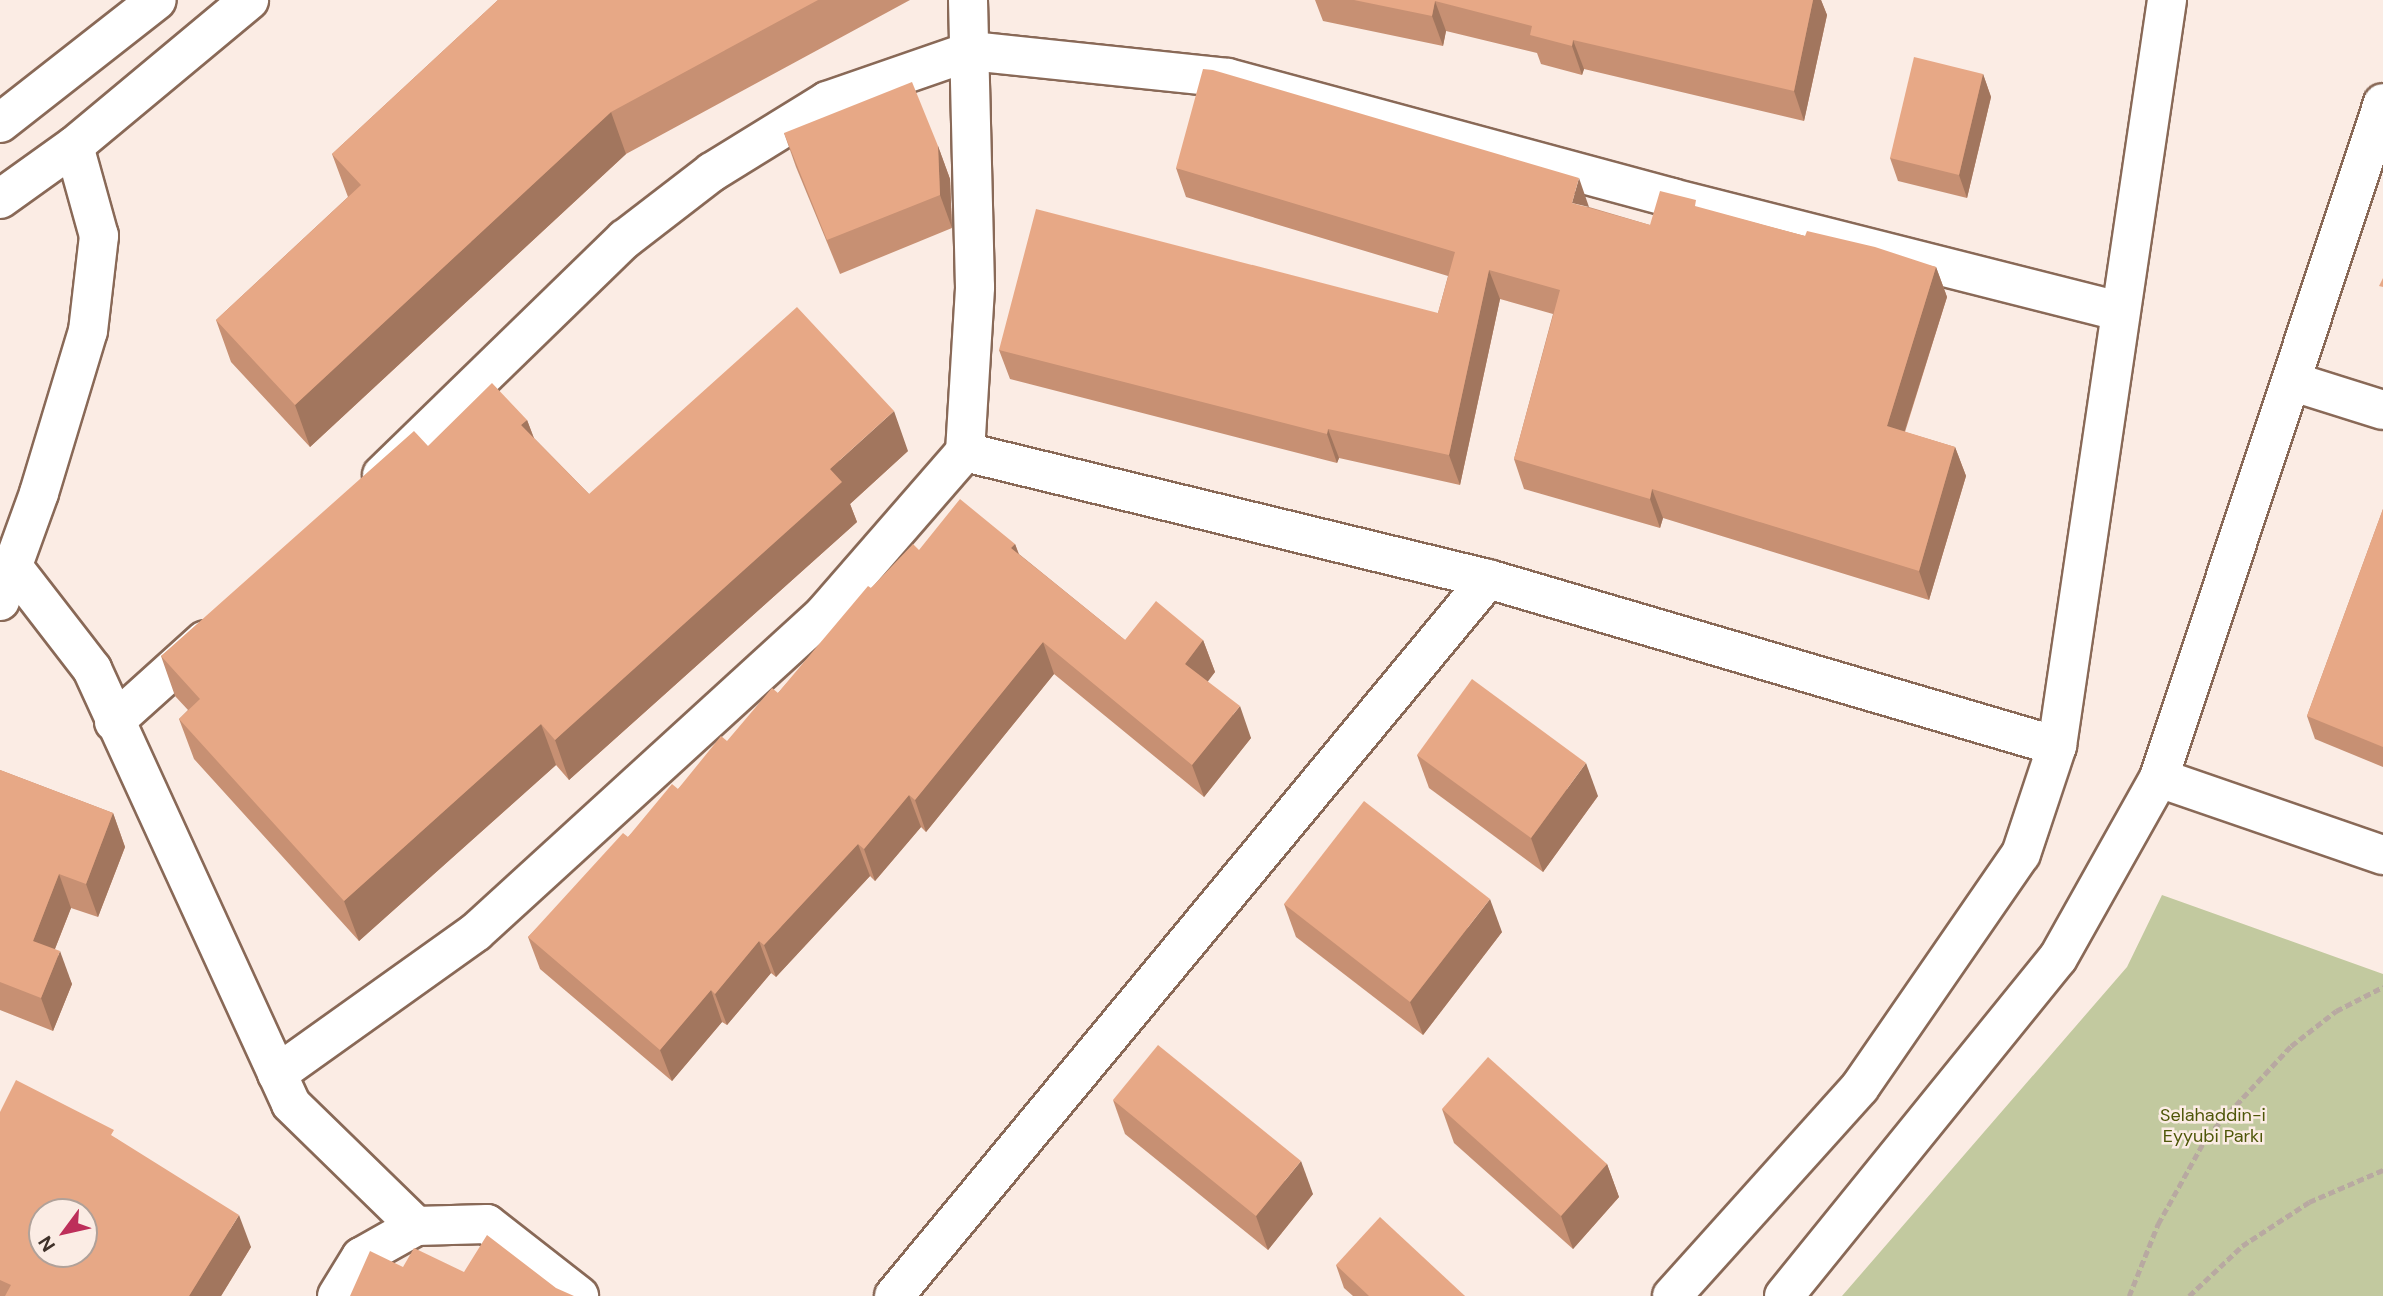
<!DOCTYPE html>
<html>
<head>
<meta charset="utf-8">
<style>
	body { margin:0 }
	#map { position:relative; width:2383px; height:1296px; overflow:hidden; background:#fbece4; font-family:"DM Sans",sans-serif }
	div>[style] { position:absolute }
	.green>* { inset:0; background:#c2c99f }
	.path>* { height:4.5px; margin-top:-2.25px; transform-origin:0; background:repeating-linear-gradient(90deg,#b8a9a1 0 7px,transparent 0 10.5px) }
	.roads { filter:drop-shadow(2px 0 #896957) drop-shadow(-2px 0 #896957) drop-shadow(0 2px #896957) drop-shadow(0 -2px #896957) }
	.minor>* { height:38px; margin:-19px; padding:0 19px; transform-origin:19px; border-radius:19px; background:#fff }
	.tertiary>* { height:38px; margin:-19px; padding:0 19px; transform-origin:19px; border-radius:19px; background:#fff }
	.secondary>* { height:38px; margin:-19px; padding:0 19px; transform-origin:19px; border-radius:19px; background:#fff }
	.wall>* { inset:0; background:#c79073 }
	.shaded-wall>* { inset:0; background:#a2765e }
	.building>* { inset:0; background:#e7a886 }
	span { translate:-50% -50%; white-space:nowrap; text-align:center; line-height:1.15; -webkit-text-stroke:5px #fbece4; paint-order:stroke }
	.park-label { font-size:18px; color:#4e5608 }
	.north { position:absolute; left:28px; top:1198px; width:70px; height:70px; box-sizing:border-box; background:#fbece4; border:2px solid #b0a199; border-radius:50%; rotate:237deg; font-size:19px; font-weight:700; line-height:28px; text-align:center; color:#3f3129 }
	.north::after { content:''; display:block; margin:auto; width:24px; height:32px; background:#bd2f5a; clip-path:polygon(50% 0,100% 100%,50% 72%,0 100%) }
</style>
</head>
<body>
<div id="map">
	<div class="green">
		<div style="clip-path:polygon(2162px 895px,2383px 974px,2383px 1296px,1842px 1296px,2127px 967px)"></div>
	</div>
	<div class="path">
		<div style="left:2129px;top:1296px;width:78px;rotate:-68.1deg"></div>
		<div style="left:2158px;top:1224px;width:101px;rotate:-60.9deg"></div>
		<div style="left:2207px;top:1136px;width:123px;rotate:-47deg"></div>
		<div style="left:2291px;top:1046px;width:57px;rotate:-37.9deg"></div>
		<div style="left:2336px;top:1011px;width:53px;rotate:-27.1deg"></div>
		<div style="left:2189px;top:1296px;width:73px;rotate:-43.3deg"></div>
		<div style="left:2242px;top:1246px;width:80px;rotate:-33.3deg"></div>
		<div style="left:2309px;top:1202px;width:81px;rotate:-23.4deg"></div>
	</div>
	<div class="roads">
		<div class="minor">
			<div style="left:2294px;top:382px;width:93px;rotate:17.5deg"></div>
			<div style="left:965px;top:452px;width:538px;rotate:13.65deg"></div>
			<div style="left:1488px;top:579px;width:593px;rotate:16.36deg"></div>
			<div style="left:382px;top:475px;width:339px;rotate:-44.2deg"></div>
			<div style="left:625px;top:239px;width:110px;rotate:-37.6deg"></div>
			<div style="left:712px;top:172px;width:135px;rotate:-31.7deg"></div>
			<div style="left:827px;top:101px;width:152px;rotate:-19.1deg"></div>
			<div style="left:971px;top:51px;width:258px;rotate:6deg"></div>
			<div style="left:1228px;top:78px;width:460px;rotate:15.1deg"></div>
			<div style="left:1672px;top:198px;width:461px;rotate:14.2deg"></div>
			<div style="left:14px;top:568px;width:128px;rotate:52.3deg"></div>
			<div style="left:92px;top:669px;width:478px;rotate:65.4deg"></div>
			<div style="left:291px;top:1104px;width:175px;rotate:44.3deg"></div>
			<div style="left:0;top:601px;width:115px;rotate:-70.1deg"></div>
			<div style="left:39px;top:493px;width:169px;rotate:-73.2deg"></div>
			<div style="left:88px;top:331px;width:96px;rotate:-83.4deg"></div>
			<div style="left:99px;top:236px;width:93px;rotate:-105.5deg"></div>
			<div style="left:114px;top:722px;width:122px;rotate:-42deg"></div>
			<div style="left:2159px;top:778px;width:237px;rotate:19deg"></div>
			<div style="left:277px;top:1074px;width:244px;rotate:-35.5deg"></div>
			<div style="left:476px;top:932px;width:471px;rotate:-42.4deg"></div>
			<div style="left:824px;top:614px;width:215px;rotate:-49deg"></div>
			<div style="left:965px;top:452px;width:165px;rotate:-86.5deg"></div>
			<div style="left:975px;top:287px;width:287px;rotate:-91.4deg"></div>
			<div style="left:337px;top:1296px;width:46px;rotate:-58.4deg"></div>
			<div style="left:361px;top:1257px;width:63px;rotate:-29.4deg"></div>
			<div style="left:416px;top:1226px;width:71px;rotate:-1.6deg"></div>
			<div style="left:487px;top:1224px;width:117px;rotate:38deg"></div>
			<div style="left:894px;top:1296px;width:931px;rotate:-50.36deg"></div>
		</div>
		<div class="tertiary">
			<div style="left:1672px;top:1296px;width:281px;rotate:-48deg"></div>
			<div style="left:1860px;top:1087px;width:283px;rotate:-55.4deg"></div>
			<div style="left:2021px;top:854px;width:114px;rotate:-71.6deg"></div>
			<div style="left:2057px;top:746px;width:754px;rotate:-81.61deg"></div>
			<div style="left:1784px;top:1296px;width:435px;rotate:-51deg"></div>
			<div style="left:2058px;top:958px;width:206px;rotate:-60.7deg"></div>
			<div style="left:2159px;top:778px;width:711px;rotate:-71.64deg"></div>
		</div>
		<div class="secondary">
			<div style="left:0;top:123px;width:199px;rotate:-38.1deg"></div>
			<div style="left:0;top:199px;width:91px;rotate:-35.6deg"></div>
			<div style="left:74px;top:146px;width:228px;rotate:-39.8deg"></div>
		</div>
	</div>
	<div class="wall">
		<div style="clip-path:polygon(498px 0,910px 0,626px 154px,310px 447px,231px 362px,216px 320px,348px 197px,332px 154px)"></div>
		<div style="clip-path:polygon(1315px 0,1821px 0,1827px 15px,1804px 121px,1584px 69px,1582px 75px,1541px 64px,1537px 53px,1446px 31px,1443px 46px,1323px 21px)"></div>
		<div style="clip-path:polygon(1983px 74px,1991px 97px,1967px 198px,1898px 181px,1890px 158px)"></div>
		<div style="clip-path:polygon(784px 133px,938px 146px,950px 179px,952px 228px,840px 274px,796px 167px)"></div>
		<div style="clip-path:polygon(1176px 168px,1589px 207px,1650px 225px,1699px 208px,1805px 236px,1936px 267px,1947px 297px,1905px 432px,1955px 447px,1966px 476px,1929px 600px,1663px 518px,1660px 528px,1524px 489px,1514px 459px,1553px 314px,1500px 299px,1460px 485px,1339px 458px,1337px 463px,1010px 379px,999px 350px,1438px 313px,1448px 276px,1186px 197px)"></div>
		<div style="clip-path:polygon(527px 420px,534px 438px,589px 494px,908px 451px,850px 504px,857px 522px,569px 780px,556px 765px,359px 941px,194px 759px,179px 719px,188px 710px,175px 696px,161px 656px,428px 446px)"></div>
		<div style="clip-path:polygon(2383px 509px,2383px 767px,2315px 739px,2307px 716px)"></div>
		<div style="clip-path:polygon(1015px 544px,1019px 554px,1125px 640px,1203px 640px,1215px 672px,1207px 681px,1251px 738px,1204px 797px,1054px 674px,926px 832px,921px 827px,875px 881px,870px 876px,776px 977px,771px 973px,727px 1025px,722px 1022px,672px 1081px,540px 969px,528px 937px,628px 837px,778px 693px,871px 588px,919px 550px)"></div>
		<div style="clip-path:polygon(1417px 755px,1598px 796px,1543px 872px,1429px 788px)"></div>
		<div style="clip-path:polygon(0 770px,113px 813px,125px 847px,98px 917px,71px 908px,55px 949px,72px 984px,53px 1031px,0 1010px)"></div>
		<div style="clip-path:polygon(1284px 904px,1502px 932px,1423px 1035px,1296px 937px)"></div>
		<div style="clip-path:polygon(1113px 1100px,1313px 1194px,1268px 1250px,1125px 1134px)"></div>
		<div style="clip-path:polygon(1442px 1109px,1607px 1164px,1619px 1197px,1573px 1249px,1454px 1143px)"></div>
		<div style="clip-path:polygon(0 1112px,117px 1139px,251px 1247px,221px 1296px,0 1296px)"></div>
		<div style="clip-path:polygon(1336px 1265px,1465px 1296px,1353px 1296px,1344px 1288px)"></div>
	</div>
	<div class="shaded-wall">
		<div style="clip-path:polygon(1813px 0,1821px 0,1827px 15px,1804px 121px,1794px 91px)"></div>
		<div style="clip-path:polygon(1435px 1px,1446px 31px,1443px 46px,1432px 16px)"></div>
		<div style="clip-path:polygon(1573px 40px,1584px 69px,1582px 75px,1572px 46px)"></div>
		<div style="clip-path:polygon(1983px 74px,1991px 97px,1967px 198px,1959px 175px)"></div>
		<div style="clip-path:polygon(611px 112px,626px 154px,310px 447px,295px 405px)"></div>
		<div style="clip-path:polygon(938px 146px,950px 179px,952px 228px,940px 195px)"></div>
		<div style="clip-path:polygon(1579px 178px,1589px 207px,1572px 203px)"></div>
		<div style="clip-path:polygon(1936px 267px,1947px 297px,1897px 455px,1887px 426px)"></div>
		<div style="clip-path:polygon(1489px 270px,1500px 299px,1460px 485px,1449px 455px)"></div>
		<div style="clip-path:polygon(894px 411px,908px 451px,850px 504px,857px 522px,569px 780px,555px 740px,830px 469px)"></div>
		<div style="clip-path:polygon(527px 420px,542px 460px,521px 425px)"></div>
		<div style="clip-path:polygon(1328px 429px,1339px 458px,1337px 463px,1327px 434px)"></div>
		<div style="clip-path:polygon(1955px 447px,1966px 476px,1929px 600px,1919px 571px)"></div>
		<div style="clip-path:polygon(1652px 489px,1663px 518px,1660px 528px,1650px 499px)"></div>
		<div style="clip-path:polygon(1015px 544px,1026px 576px,1011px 548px)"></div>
		<div style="clip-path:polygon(1203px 640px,1215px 672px,1197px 696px,1185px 664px)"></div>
		<div style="clip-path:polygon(1043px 642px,1054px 674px,926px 832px,915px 800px)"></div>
		<div style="clip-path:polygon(1240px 706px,1251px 738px,1204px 797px,1192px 765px)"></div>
		<div style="clip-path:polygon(541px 724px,556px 765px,359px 941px,344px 901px)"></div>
		<div style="clip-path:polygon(1586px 763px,1598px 796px,1543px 872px,1531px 838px)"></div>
		<div style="clip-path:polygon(909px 795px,921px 827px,875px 881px,864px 849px)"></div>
		<div style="clip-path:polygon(113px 813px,125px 847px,98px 917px,86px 884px)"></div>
		<div style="clip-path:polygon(858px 844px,870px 876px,776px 977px,764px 945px)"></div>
		<div style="clip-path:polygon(59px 874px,71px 908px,45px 974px,33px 941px)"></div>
		<div style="clip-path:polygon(1490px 899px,1502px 932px,1423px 1035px,1410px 1002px)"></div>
		<div style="clip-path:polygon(759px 941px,771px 973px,727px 1025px,715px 994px)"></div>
		<div style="clip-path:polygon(60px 951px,72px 984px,53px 1031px,41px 998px)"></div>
		<div style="clip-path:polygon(711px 990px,722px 1022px,672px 1081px,660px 1050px)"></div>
		<div style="clip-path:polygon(1301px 1161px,1313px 1194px,1268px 1250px,1256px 1216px)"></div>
		<div style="clip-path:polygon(1607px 1164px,1619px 1197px,1573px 1249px,1561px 1216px)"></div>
		<div style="clip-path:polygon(239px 1215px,251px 1247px,221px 1296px,189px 1296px)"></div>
	</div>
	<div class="building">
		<div style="clip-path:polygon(498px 0,818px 0,611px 112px,295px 405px,216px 320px,361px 185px,332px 154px)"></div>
		<div style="clip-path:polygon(1354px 0,1813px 0,1794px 91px,1573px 40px,1572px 46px,1530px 35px,1532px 26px,1435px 1px,1432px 16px)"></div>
		<div style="clip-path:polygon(1914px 57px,1983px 74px,1959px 175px,1890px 158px)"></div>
		<div style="clip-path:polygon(1203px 69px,1213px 70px,1579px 178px,1572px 203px,1650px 225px,1660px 191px,1696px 200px,1695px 206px,1805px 236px,1807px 231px,1875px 247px,1936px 267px,1887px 426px,1955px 447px,1919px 571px,1652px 489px,1650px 499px,1514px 459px,1560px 290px,1489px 270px,1449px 455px,1328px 429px,1327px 434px,999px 350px,1036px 209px,1438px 313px,1455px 252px,1176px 168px)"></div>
		<div style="clip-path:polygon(912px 82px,938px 146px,940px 195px,827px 240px,784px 133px)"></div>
		<div style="clip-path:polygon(2383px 278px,2383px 287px,2379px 286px)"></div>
		<div style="clip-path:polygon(797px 307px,894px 411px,830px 469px,842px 482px,555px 740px,541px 724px,344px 901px,179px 719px,200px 699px,161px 656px,414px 431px,428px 446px,492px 383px,527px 420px,521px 425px,589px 494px)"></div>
		<div style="clip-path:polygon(960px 499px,1015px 544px,1011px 548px,1125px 640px,1156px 601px,1203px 640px,1185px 664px,1240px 706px,1192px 765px,1043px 642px,915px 800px,909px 795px,864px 849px,858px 844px,764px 945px,759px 941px,715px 994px,711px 990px,660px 1050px,528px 937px,623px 833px,628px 837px,672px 784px,678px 789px,721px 736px,727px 741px,772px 688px,778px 693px,868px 586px,871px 588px,913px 544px,919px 550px)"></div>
		<div style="clip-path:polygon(2383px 509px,2383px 747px,2307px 716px)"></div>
		<div style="clip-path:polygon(1472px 679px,1586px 763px,1531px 838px,1417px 755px)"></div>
		<div style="clip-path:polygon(0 770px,113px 813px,86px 884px,59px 874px,33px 941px,60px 951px,41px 998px,0 982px)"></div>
		<div style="clip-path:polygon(1364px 801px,1490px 899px,1410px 1002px,1284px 904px)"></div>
		<div style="clip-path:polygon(1158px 1045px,1301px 1161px,1256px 1216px,1113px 1100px)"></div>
		<div style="clip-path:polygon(1488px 1057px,1607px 1164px,1561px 1216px,1442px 1109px)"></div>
		<div style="clip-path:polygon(evenodd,16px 1080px,114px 1130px,111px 1135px,239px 1215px,189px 1296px,5px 1296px,11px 1285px,0 1280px,0 1112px,16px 1080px,42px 1212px,84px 1212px,84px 1254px,42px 1254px,42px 1212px)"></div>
		<div style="clip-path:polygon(1380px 1217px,1465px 1296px,1369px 1296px,1336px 1265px)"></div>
		<div style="clip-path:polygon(487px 1235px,556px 1288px,574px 1296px,350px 1296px,370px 1251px,403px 1267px,414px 1248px,464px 1272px)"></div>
	</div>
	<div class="park-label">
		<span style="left:2213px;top:1126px">Selahaddin-i<br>Eyyubi Parkı</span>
	</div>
	<div class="north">N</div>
</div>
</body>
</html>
